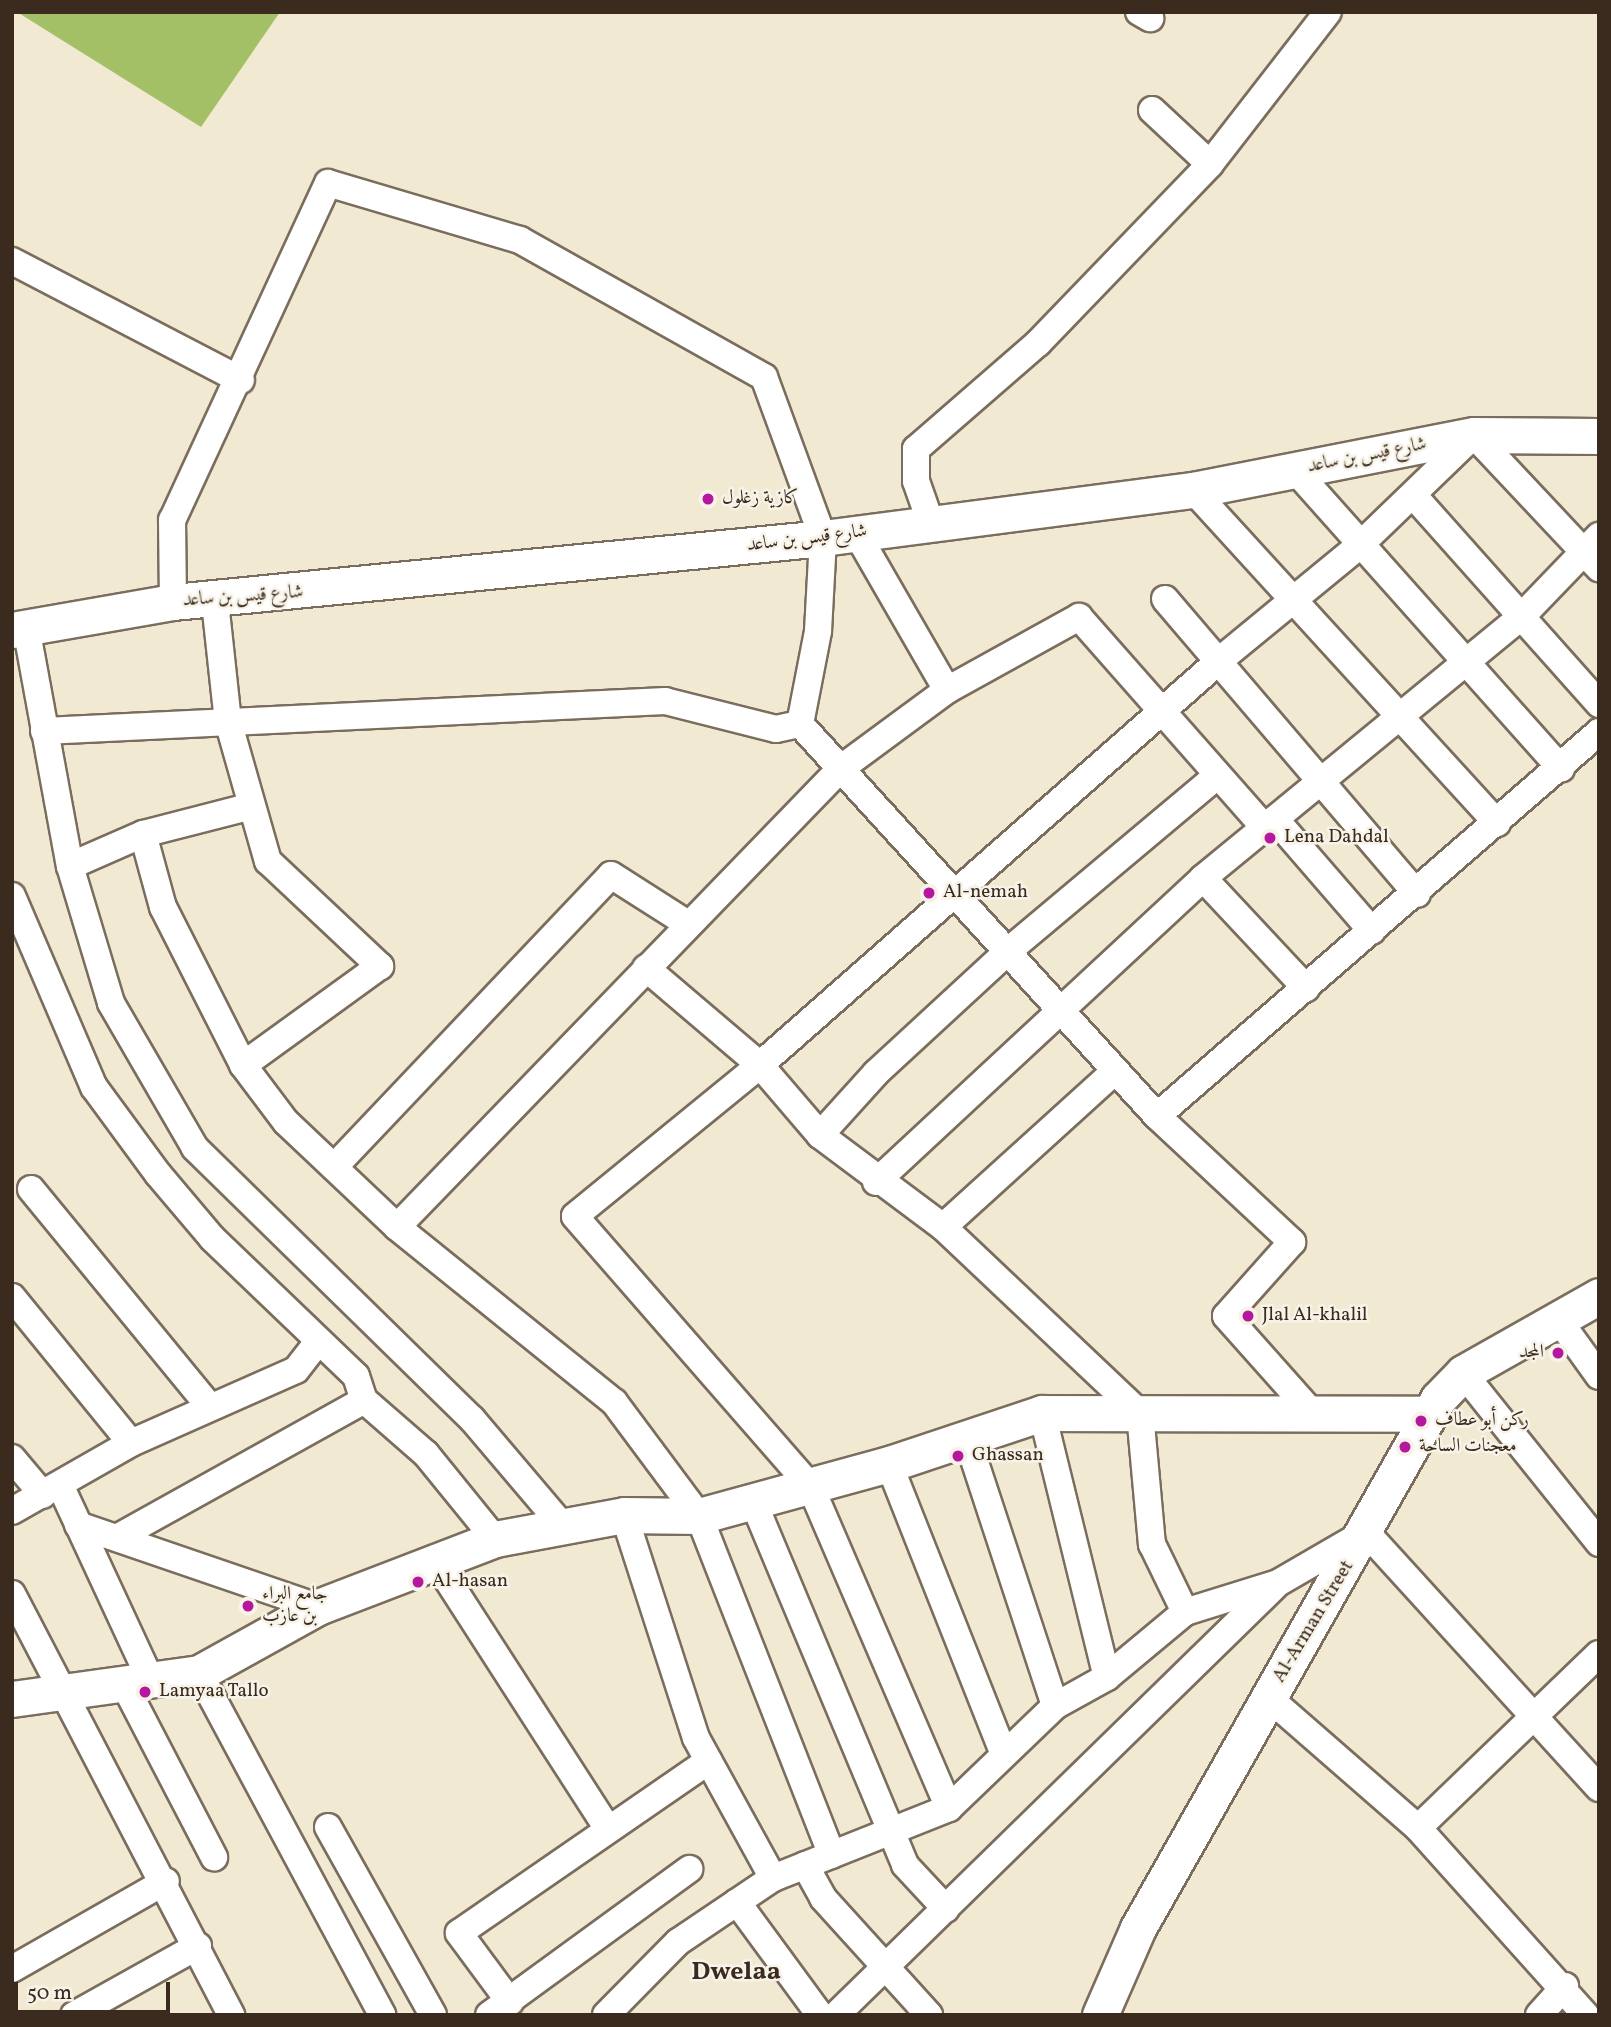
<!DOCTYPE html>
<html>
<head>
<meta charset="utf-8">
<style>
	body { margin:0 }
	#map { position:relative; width:1611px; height:2027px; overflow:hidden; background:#f1e9d1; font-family:Vollkorn,Amiri,serif }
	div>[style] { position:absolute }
	.green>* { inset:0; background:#a3c067 }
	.roads { filter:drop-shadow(2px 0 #7b6d5d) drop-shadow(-2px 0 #7b6d5d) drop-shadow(0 2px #7b6d5d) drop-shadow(0 -2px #7b6d5d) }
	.minor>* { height:26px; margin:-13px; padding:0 13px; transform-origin:13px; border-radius:13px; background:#fff }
	.major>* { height:35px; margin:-17.5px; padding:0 17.5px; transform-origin:17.5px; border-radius:17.5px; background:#fff }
	.dots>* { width:19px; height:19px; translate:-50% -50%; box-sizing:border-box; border:4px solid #f7f3e8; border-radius:50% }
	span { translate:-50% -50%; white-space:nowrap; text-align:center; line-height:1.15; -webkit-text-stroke:5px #f7f3e8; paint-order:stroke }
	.street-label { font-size:19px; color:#3b2a1e }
	.poi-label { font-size:19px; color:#3b2a1e }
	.left { translate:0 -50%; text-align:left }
	.right { translate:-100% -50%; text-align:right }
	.district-label { font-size:26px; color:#3b2a1e; font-weight:700 }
	.frame { position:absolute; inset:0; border:14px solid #3b2a1e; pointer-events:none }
	.scale { position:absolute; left:14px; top:1982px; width:156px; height:32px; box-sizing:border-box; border:4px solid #3b2a1e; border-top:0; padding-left:9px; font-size:21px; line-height:24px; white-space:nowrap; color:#3b2a1e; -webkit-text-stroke:5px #f7f3e8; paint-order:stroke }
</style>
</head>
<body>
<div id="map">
	<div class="green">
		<div style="clip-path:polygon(17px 12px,280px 12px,201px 127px)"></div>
	</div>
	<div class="roads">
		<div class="minor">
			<div style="left:1139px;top:12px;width:13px;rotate:29deg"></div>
			<div style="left:1152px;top:110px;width:79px;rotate:43deg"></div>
			<div style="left:12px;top:261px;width:258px;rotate:27.5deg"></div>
			<div style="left:1295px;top:470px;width:400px;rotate:48.3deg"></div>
			<div style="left:1193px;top:490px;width:451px;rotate:47.6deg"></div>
			<div style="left:1413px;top:495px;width:280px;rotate:48.3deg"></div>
			<div style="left:930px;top:521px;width:42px;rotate:-109.3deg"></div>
			<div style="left:916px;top:481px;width:32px;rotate:-90deg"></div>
			<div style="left:916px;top:449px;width:162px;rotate:-41deg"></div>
			<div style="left:1038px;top:343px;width:248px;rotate:-46.1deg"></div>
			<div style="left:1210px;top:164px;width:192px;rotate:-52.2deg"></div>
			<div style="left:857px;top:534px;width:180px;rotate:60deg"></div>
			<div style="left:1165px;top:599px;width:388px;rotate:49.5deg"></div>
			<div style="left:215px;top:602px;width:120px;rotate:83.8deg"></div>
			<div style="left:228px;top:721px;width:146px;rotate:74.1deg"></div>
			<div style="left:268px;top:861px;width:154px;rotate:43.2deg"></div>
			<div style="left:380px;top:966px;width:169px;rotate:144.1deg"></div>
			<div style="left:26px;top:627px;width:243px;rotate:79.6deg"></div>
			<div style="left:70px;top:866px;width:143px;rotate:73.3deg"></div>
			<div style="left:111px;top:1003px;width:168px;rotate:59.9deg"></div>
			<div style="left:195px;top:1148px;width:388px;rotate:44.4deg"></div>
			<div style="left:472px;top:1419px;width:138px;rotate:49.7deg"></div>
			<div style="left:800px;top:724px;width:530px;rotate:47.68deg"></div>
			<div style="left:1157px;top:1116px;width:185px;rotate:43deg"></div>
			<div style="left:1292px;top:1242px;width:99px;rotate:131.7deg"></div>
			<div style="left:1226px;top:1316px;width:135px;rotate:48.3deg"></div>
			<div style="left:44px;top:731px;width:622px;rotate:-2.77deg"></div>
			<div style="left:665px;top:701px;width:114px;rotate:14.2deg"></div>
			<div style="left:776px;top:729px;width:25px;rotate:-12deg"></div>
			<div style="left:800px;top:724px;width:95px;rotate:-79deg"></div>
			<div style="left:818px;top:631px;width:93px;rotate:-86.9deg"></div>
			<div style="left:823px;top:538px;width:171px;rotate:-110.1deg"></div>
			<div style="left:764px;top:377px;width:280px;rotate:-150.7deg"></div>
			<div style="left:520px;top:240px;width:200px;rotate:-163.5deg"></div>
			<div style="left:328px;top:183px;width:371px;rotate:114.8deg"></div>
			<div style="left:172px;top:520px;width:82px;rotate:89.3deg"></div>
			<div style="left:1275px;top:819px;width:148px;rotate:49.1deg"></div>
			<div style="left:143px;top:834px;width:76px;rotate:74.7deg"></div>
			<div style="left:163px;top:907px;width:177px;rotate:63.1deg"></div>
			<div style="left:243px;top:1065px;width:71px;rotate:53deg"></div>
			<div style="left:286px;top:1122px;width:153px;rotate:43.4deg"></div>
			<div style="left:397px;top:1227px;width:279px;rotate:38.9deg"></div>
			<div style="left:614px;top:1402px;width:142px;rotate:53.3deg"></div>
			<div style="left:699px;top:1516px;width:364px;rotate:68.6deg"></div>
			<div style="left:70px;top:866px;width:80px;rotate:-23.7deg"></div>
			<div style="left:143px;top:834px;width:108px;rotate:-14.4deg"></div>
			<div style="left:1203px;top:878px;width:151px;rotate:46.9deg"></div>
			<div style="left:12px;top:896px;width:208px;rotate:66.8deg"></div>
			<div style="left:94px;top:1087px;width:108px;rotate:53.7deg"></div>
			<div style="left:158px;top:1174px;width:84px;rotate:49.8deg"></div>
			<div style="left:212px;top:1238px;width:199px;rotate:43.8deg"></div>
			<div style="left:356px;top:1376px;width:25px;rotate:72deg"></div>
			<div style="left:364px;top:1400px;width:82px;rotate:41.1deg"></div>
			<div style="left:426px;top:1454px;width:109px;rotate:50.9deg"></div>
			<div style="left:646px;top:968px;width:150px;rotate:40.4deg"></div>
			<div style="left:760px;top:1065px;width:92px;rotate:49.4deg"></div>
			<div style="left:820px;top:1135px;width:154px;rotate:36.8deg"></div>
			<div style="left:943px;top:1227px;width:271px;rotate:43.4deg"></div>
			<div style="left:1140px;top:1413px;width:132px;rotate:84.8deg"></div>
			<div style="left:1152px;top:1544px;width:76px;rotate:64.1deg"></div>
			<div style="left:1157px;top:1116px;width:586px;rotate:-40.98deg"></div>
			<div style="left:820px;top:1135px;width:84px;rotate:-47.9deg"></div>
			<div style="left:876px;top:1073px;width:178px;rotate:-42.7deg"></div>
			<div style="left:1007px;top:952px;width:275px;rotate:-40deg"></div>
			<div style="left:334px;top:1167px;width:402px;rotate:-46.5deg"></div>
			<div style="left:611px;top:875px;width:91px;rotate:32.5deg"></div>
			<div style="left:876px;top:1182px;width:446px;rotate:-42.9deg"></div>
			<div style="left:1203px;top:878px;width:414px;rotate:-39.4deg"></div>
			<div style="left:1523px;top:615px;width:110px;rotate:-46.1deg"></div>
			<div style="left:31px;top:1189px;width:282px;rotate:50.6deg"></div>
			<div style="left:397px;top:1227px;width:637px;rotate:-45.95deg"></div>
			<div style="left:840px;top:769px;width:133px;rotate:-36.4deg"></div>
			<div style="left:947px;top:690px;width:151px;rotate:-28.9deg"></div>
			<div style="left:1079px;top:617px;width:280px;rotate:48.6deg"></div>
			<div style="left:943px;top:1227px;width:232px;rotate:-42.2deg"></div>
			<div style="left:12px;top:1297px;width:188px;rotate:50.8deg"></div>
			<div style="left:1558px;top:1319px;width:70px;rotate:54.3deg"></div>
			<div style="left:1463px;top:1373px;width:218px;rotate:51.3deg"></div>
			<div style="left:1042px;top:1413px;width:272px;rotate:76.2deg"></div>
			<div style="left:966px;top:1435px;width:285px;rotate:71.8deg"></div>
			<div style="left:12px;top:1458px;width:48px;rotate:50deg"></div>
			<div style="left:889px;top:1464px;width:308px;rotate:68.4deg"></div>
			<div style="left:61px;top:1487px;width:216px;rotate:65.1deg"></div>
			<div style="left:753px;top:1501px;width:394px;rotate:67.3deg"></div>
			<div style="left:905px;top:1865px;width:60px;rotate:47deg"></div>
			<div style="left:12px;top:1511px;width:137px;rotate:-29.7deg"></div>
			<div style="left:131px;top:1443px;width:180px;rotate:-23.9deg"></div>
			<div style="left:296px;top:1370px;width:37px;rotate:-52deg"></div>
			<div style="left:624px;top:1515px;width:234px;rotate:72.1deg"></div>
			<div style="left:696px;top:1738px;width:160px;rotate:61.2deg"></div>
			<div style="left:78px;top:1525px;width:254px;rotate:18.9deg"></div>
			<div style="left:120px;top:1536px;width:279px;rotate:-29.1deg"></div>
			<div style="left:434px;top:1559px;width:321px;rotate:57.2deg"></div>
			<div style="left:12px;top:1594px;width:475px;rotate:62.5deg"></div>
			<div style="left:199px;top:1673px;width:388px;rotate:61.8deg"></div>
			<div style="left:126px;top:1688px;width:191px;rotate:62.5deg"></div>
			<div style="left:1269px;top:1698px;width:198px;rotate:41.1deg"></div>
			<div style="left:1418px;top:1828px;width:251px;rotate:48.1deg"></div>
			<div style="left:949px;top:1808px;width:349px;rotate:-113.3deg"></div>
			<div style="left:811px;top:1487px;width:359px;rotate:-131.1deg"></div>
			<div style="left:575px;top:1216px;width:239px;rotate:-39.2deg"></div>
			<div style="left:760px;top:1065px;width:613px;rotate:-41.36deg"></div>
			<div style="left:1220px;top:660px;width:181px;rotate:-39.4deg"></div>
			<div style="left:1360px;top:545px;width:158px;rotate:-44deg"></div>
			<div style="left:1474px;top:435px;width:183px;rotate:46.8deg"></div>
			<div style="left:328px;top:1827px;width:215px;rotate:60.8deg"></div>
			<div style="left:1418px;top:1828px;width:251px;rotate:-43.9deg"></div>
			<div style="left:805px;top:1865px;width:38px;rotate:61deg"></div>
			<div style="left:823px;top:1898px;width:158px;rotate:47.8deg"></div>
			<div style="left:737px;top:1902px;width:140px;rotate:53.7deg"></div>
			<div style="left:12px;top:1969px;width:177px;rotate:-29.7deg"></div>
			<div style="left:510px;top:2002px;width:86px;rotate:-126.5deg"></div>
			<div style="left:459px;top:1933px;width:303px;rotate:-34.6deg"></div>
			<div style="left:74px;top:2015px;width:142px;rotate:-29.1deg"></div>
			<div style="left:489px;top:2015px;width:248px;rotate:-36.1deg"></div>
			<div style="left:606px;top:2015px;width:103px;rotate:-45.4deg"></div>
			<div style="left:678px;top:1942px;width:115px;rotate:-34deg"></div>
			<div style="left:773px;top:1878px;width:189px;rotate:-21.7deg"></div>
			<div style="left:949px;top:1808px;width:147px;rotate:-43.9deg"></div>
			<div style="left:1055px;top:1706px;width:60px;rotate:-29.1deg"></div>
			<div style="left:1107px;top:1677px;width:102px;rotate:-39.8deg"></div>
			<div style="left:1185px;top:1612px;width:97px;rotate:-17.3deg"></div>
			<div style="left:1278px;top:1583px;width:102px;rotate:-30.1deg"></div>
			<div style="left:1366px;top:1532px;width:346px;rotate:47.7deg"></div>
			<div style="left:836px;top:2015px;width:612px;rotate:-44.34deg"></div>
			<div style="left:1539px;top:2015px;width:39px;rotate:-48deg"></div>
		</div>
		<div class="major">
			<div style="left:12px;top:630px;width:163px;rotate:-9.9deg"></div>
			<div style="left:173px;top:602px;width:653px;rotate:-5.62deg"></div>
			<div style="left:823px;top:538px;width:373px;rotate:-7.4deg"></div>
			<div style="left:1193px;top:490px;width:286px;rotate:-11.1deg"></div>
			<div style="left:1474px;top:435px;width:125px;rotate:0.5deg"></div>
			<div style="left:12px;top:1699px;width:189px;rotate:-7.9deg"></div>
			<div style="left:199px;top:1673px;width:136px;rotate:-29deg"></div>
			<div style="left:318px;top:1607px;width:190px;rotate:-21deg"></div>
			<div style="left:495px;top:1539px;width:131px;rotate:-10.5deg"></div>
			<div style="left:624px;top:1515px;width:75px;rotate:0.8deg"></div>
			<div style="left:699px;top:1516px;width:197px;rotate:-15.3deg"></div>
			<div style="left:889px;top:1464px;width:161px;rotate:-18.4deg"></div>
			<div style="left:1042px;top:1413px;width:387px;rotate:0.1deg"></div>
			<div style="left:1100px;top:2015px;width:95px;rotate:-66.4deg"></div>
			<div style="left:1138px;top:1928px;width:608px;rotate:-60.44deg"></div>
			<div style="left:1438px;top:1399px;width:36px;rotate:-46deg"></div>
			<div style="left:1463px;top:1373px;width:156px;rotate:-29.5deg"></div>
		</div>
	</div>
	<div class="dots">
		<div style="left:708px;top:499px;background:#b5179e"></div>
		<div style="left:1270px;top:838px;background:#b5179e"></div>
		<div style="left:929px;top:893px;background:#b5179e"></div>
		<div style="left:1248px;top:1316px;background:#b5179e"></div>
		<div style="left:1558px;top:1353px;background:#b5179e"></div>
		<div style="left:1421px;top:1421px;background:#b5179e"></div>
		<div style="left:1405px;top:1447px;background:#b5179e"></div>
		<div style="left:958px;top:1456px;background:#b5179e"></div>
		<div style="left:418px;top:1582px;background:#b5179e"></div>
		<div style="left:248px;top:1606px;background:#b5179e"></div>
		<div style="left:145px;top:1692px;background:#b5179e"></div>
	</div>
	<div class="street-label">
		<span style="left:1367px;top:456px;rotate:-11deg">شارع قيس بن ساعد</span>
		<span style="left:807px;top:539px;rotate:-7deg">شارع قيس بن ساعد</span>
		<span style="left:243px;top:597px;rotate:-4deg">شارع قيس بن ساعد</span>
		<span style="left:1314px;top:1622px;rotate:-59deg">Al-Arman Street</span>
	</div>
	<div class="poi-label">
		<span class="left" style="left:722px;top:499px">كازية زغلول</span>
		<span class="left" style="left:1284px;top:838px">Lena Dahdal</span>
		<span class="left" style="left:943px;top:893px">Al-nemah</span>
		<span class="left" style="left:1262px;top:1316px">Jlal Al-khalil</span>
		<span class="right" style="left:1544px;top:1353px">المجد</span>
		<span class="left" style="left:1435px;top:1421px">ركن أبو عطاف</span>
		<span class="left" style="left:1419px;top:1447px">معجنات الساحة</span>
		<span class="left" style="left:972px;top:1456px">Ghassan</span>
		<span class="left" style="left:432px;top:1582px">Al-hasan</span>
		<span class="left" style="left:262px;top:1606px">جامع البراء<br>بن عازب</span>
		<span class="left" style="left:159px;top:1692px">Lamyaa Tallo</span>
	</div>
	<div class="district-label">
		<span style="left:736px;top:1973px">Dwelaa</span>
	</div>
	<div class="frame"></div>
	<div class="scale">50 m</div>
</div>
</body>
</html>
